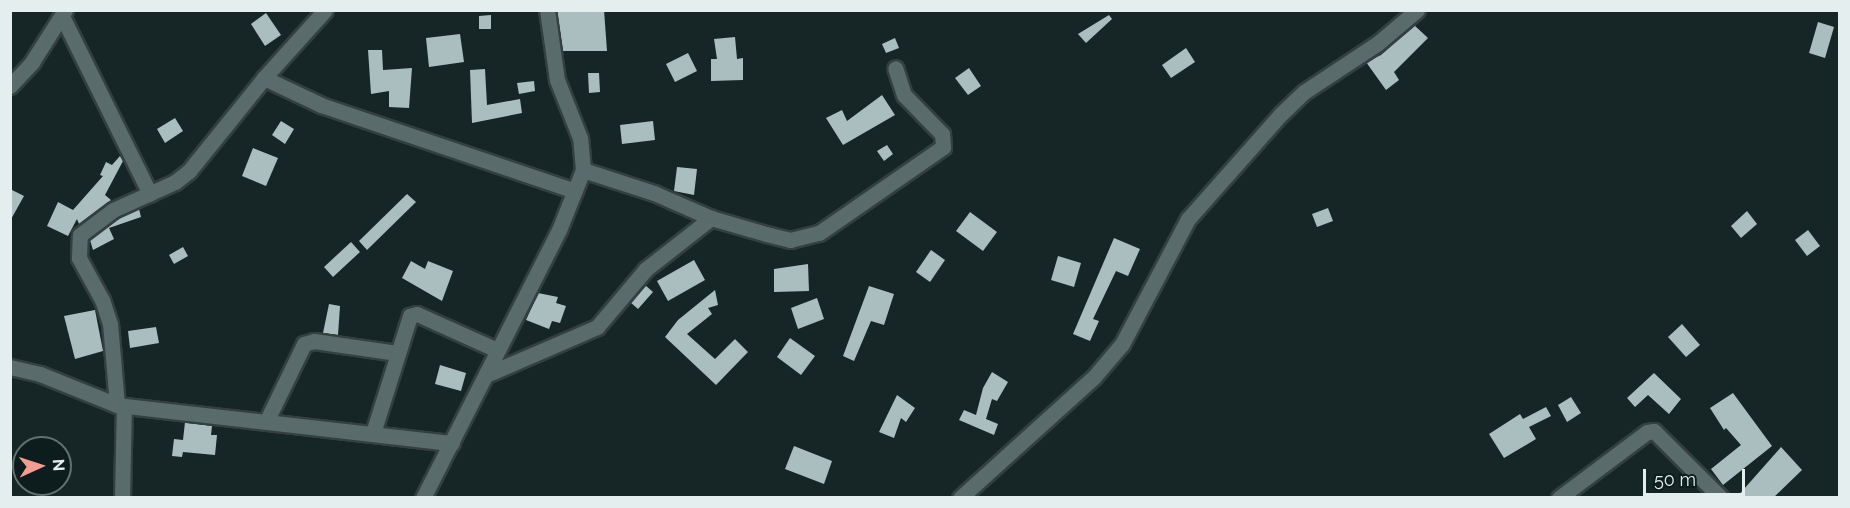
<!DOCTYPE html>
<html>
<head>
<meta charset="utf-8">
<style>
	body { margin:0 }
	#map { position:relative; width:1850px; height:508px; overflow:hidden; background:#162626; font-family:Raleway,sans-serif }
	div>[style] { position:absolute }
	.building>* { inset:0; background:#abbebf }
	.roads { filter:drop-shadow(2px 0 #343f40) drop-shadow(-2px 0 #343f40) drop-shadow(0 2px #343f40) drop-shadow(0 -2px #343f40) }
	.minor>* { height:15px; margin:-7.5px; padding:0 7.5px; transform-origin:7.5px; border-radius:7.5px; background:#5a6b6c }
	span { translate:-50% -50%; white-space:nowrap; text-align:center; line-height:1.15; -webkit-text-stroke:6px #0d1c1c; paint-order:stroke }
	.frame { position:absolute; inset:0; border:12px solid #e4eeee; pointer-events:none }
	.north { position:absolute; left:12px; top:436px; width:60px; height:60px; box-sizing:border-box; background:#0d1c1c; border:2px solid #637070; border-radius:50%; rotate:87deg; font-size:16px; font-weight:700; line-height:24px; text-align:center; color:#e4eeee }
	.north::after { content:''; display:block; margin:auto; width:21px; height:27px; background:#f59c91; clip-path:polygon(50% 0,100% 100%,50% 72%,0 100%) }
	.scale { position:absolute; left:1643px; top:469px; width:102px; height:27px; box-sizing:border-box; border:3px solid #e4eeee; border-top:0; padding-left:8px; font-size:18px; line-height:21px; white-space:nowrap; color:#e4eeee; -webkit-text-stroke:4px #0d1c1c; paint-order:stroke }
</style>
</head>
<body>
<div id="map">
	<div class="building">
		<div style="clip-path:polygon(586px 10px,604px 10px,607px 51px,563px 51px,557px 12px)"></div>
		<div style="clip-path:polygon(266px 13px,281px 35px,265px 46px,251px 24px)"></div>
		<div style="clip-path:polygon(491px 15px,491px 29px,479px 29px,479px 16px)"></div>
		<div style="clip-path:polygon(1109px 15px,1112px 19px,1086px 43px,1078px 34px)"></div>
		<div style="clip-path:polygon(1818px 22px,1834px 27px,1825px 58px,1809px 53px)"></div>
		<div style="clip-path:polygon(1414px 25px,1428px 38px,1394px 72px,1399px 80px,1386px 90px,1366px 62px,1381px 55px)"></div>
		<div style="clip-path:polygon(460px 34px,464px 62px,429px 67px,426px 38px)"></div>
		<div style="clip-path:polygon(735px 37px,737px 59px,743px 58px,743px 80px,711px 81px,711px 59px,717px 59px,714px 39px)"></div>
		<div style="clip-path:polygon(895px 38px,899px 48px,886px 53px,882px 44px)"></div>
		<div style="clip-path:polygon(1186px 48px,1195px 62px,1171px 78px,1162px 65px)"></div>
		<div style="clip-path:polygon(368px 50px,382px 50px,383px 70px,412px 68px,409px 108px,389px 107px,389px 91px,371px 94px)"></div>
		<div style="clip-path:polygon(688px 53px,697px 71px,675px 82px,666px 64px)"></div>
		<div style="clip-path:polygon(969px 68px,981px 86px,968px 95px,955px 78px)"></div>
		<div style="clip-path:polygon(485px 69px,487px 105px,520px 99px,522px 113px,472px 123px,470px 70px)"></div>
		<div style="clip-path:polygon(588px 73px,599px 73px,600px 92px,589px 93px)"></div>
		<div style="clip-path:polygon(534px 81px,535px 91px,519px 94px,517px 83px)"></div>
		<div style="clip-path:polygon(882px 95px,895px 115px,843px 145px,826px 118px,842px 110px,847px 121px)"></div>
		<div style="clip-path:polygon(175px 118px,183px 131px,165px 143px,157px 129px)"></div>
		<div style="clip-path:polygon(281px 121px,294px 129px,285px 144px,272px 135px)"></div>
		<div style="clip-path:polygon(653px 121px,655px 140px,622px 144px,620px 125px)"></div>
		<div style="clip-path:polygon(887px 145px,893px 154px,884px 161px,877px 151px)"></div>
		<div style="clip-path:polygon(253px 148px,278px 158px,266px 186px,242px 176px)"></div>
		<div style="clip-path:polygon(120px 156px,123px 161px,105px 195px,111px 200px,79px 224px,77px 219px,68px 236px,47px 226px,58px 202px,73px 210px,103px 176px,100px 175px,106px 162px,112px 165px)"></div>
		<div style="clip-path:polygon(677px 167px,697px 169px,694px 195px,674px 191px)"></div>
		<div style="clip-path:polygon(10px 189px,24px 196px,10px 221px)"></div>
		<div style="clip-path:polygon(407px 194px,416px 202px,367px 250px,359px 241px)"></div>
		<div style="clip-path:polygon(1328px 208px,1333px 221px,1317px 227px,1312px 214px)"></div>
		<div style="clip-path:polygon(139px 209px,141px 217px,109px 228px,114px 239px,93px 250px,90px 240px,118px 218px)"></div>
		<div style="clip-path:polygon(1747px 211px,1757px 224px,1741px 238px,1731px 226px)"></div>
		<div style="clip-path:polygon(970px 212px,997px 232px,983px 251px,956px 231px)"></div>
		<div style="clip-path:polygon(1808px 230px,1820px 246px,1807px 256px,1795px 240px)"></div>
		<div style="clip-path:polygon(1114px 238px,1140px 249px,1128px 276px,1116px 271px,1093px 319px,1099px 321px,1090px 341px,1073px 334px)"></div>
		<div style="clip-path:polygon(351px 242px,360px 252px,333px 277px,324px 267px)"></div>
		<div style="clip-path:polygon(183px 247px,188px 256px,174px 264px,169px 255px)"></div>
		<div style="clip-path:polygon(931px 250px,945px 260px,930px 282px,916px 272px)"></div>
		<div style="clip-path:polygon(1058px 256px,1081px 263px,1074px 287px,1051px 280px)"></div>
		<div style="clip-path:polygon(694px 260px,705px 280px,668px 301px,657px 281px)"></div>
		<div style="clip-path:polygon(411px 261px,425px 269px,428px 261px,453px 271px,442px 301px,402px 278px)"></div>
		<div style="clip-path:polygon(808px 264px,809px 291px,774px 292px,774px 269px)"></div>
		<div style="clip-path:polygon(645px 285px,653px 292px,638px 309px,630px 302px)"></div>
		<div style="clip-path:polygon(869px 286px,894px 294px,884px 325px,871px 321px,854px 361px,843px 356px)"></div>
		<div style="clip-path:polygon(715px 290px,718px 305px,708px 308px,712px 314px,687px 334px,715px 359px,735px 339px,748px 352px,716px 385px,665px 337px,678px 320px)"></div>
		<div style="clip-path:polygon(538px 293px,558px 297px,556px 303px,566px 306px,560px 323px,552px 321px,549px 329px,526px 320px)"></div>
		<div style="clip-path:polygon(817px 298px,824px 319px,798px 329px,791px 308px)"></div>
		<div style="clip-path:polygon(329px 304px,340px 306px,338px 335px,323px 333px)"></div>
		<div style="clip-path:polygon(95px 310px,103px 351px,75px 359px,64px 316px)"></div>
		<div style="clip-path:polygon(1682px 324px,1700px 345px,1686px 357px,1668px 337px)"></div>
		<div style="clip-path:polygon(156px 327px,159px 343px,130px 348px,128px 331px)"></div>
		<div style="clip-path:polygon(790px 338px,815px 356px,801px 375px,777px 357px)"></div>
		<div style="clip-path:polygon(440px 365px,466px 373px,461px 391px,435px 384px)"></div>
		<div style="clip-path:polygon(992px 372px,1008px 382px,997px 401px,992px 399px,986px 419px,998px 424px,994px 435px,959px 420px,964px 410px,976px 415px,983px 388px)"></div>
		<div style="clip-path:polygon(1654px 373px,1681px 399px,1669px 414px,1648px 395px,1635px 407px,1627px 398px)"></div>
		<div style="clip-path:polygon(1733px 393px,1772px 446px,1723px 485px,1711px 469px,1741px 445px,1726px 428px,1724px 430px,1710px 408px)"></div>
		<div style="clip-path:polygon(897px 395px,915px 408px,906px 422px,901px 418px,894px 438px,879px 432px)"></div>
		<div style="clip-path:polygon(1571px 397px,1581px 413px,1567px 422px,1558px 405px)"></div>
		<div style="clip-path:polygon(1546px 407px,1551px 416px,1529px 427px,1536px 439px,1504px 458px,1489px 434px,1520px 414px,1523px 419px)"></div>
		<div style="clip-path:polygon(185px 422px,212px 426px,211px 435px,217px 435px,215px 455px,183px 452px,182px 457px,172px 456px,174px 439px,183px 440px)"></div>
		<div style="clip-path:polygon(794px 446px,832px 461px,824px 484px,785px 469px)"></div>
		<div style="clip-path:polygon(1781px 447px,1802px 470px,1773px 498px,1736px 498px)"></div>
	</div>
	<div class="roads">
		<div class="minor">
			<div style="left:63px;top:18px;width:196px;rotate:63.7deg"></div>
			<div style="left:264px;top:78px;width:63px;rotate:25.3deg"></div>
			<div style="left:321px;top:105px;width:268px;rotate:18.7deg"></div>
			<div style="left:10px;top:86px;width:33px;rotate:-47deg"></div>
			<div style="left:32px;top:62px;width:62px;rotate:-57.6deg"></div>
			<div style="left:583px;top:170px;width:75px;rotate:17.9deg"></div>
			<div style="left:654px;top:193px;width:62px;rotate:23.7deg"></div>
			<div style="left:711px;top:218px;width:57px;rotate:16.2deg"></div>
			<div style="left:766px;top:234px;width:25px;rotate:14deg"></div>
			<div style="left:790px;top:240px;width:30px;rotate:-14deg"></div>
			<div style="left:819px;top:233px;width:151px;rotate:-34.7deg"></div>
			<div style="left:943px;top:147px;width:13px;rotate:-94deg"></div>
			<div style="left:942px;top:134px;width:54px;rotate:-134.3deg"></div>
			<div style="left:904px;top:95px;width:28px;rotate:-108deg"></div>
			<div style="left:10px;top:367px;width:31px;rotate:13deg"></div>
			<div style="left:40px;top:374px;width:83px;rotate:21.9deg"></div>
			<div style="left:117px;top:405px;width:337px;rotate:6.5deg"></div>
			<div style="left:488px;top:374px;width:119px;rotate:-23.3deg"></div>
			<div style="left:597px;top:327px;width:76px;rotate:-49.8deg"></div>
			<div style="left:646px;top:269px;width:83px;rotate:-38.1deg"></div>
			<div style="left:117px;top:405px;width:81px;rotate:-94.9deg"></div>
			<div style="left:110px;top:324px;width:25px;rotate:-108deg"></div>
			<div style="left:102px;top:300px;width:48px;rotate:-118.7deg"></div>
			<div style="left:79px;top:258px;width:23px;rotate:-88deg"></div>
			<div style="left:80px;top:235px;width:41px;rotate:-37.1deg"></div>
			<div style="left:113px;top:210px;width:68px;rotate:-24.3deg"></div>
			<div style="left:175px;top:182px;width:18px;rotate:-38deg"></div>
			<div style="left:189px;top:171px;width:119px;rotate:-51.1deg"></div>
			<div style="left:264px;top:78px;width:91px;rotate:-48.1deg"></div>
			<div style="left:266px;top:422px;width:87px;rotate:-64deg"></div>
			<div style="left:304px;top:344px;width:10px;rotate:-17deg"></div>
			<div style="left:314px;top:341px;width:84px;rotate:8.2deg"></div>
			<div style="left:373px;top:433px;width:123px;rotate:-72.5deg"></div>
			<div style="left:410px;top:316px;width:7px;rotate:-16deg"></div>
			<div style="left:417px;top:314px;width:88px;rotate:24.2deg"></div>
			<div style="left:122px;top:498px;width:92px;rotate:-88.8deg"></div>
			<div style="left:423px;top:498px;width:301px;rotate:-63.1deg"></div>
			<div style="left:559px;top:230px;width:65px;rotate:-68.2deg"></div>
			<div style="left:583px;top:170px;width:32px;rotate:-95deg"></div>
			<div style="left:580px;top:138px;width:62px;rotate:-111.6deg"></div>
			<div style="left:557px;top:80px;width:71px;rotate:-98.1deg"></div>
			<div style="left:960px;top:498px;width:181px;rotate:-42.1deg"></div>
			<div style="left:1094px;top:377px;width:43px;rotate:-49.7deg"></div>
			<div style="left:1122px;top:344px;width:141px;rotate:-62.2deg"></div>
			<div style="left:1188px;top:219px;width:140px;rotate:-48.5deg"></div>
			<div style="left:1281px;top:114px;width:32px;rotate:-44deg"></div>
			<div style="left:1304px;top:92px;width:89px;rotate:-33.5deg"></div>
			<div style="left:1378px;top:43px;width:51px;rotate:-40.2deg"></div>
			<div style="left:1559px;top:498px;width:110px;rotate:-36.9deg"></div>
			<div style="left:1647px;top:432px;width:7px;rotate:-8deg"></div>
			<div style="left:1654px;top:431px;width:95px;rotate:45deg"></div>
		</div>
	</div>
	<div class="frame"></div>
	<div class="north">N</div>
	<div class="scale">50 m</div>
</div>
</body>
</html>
